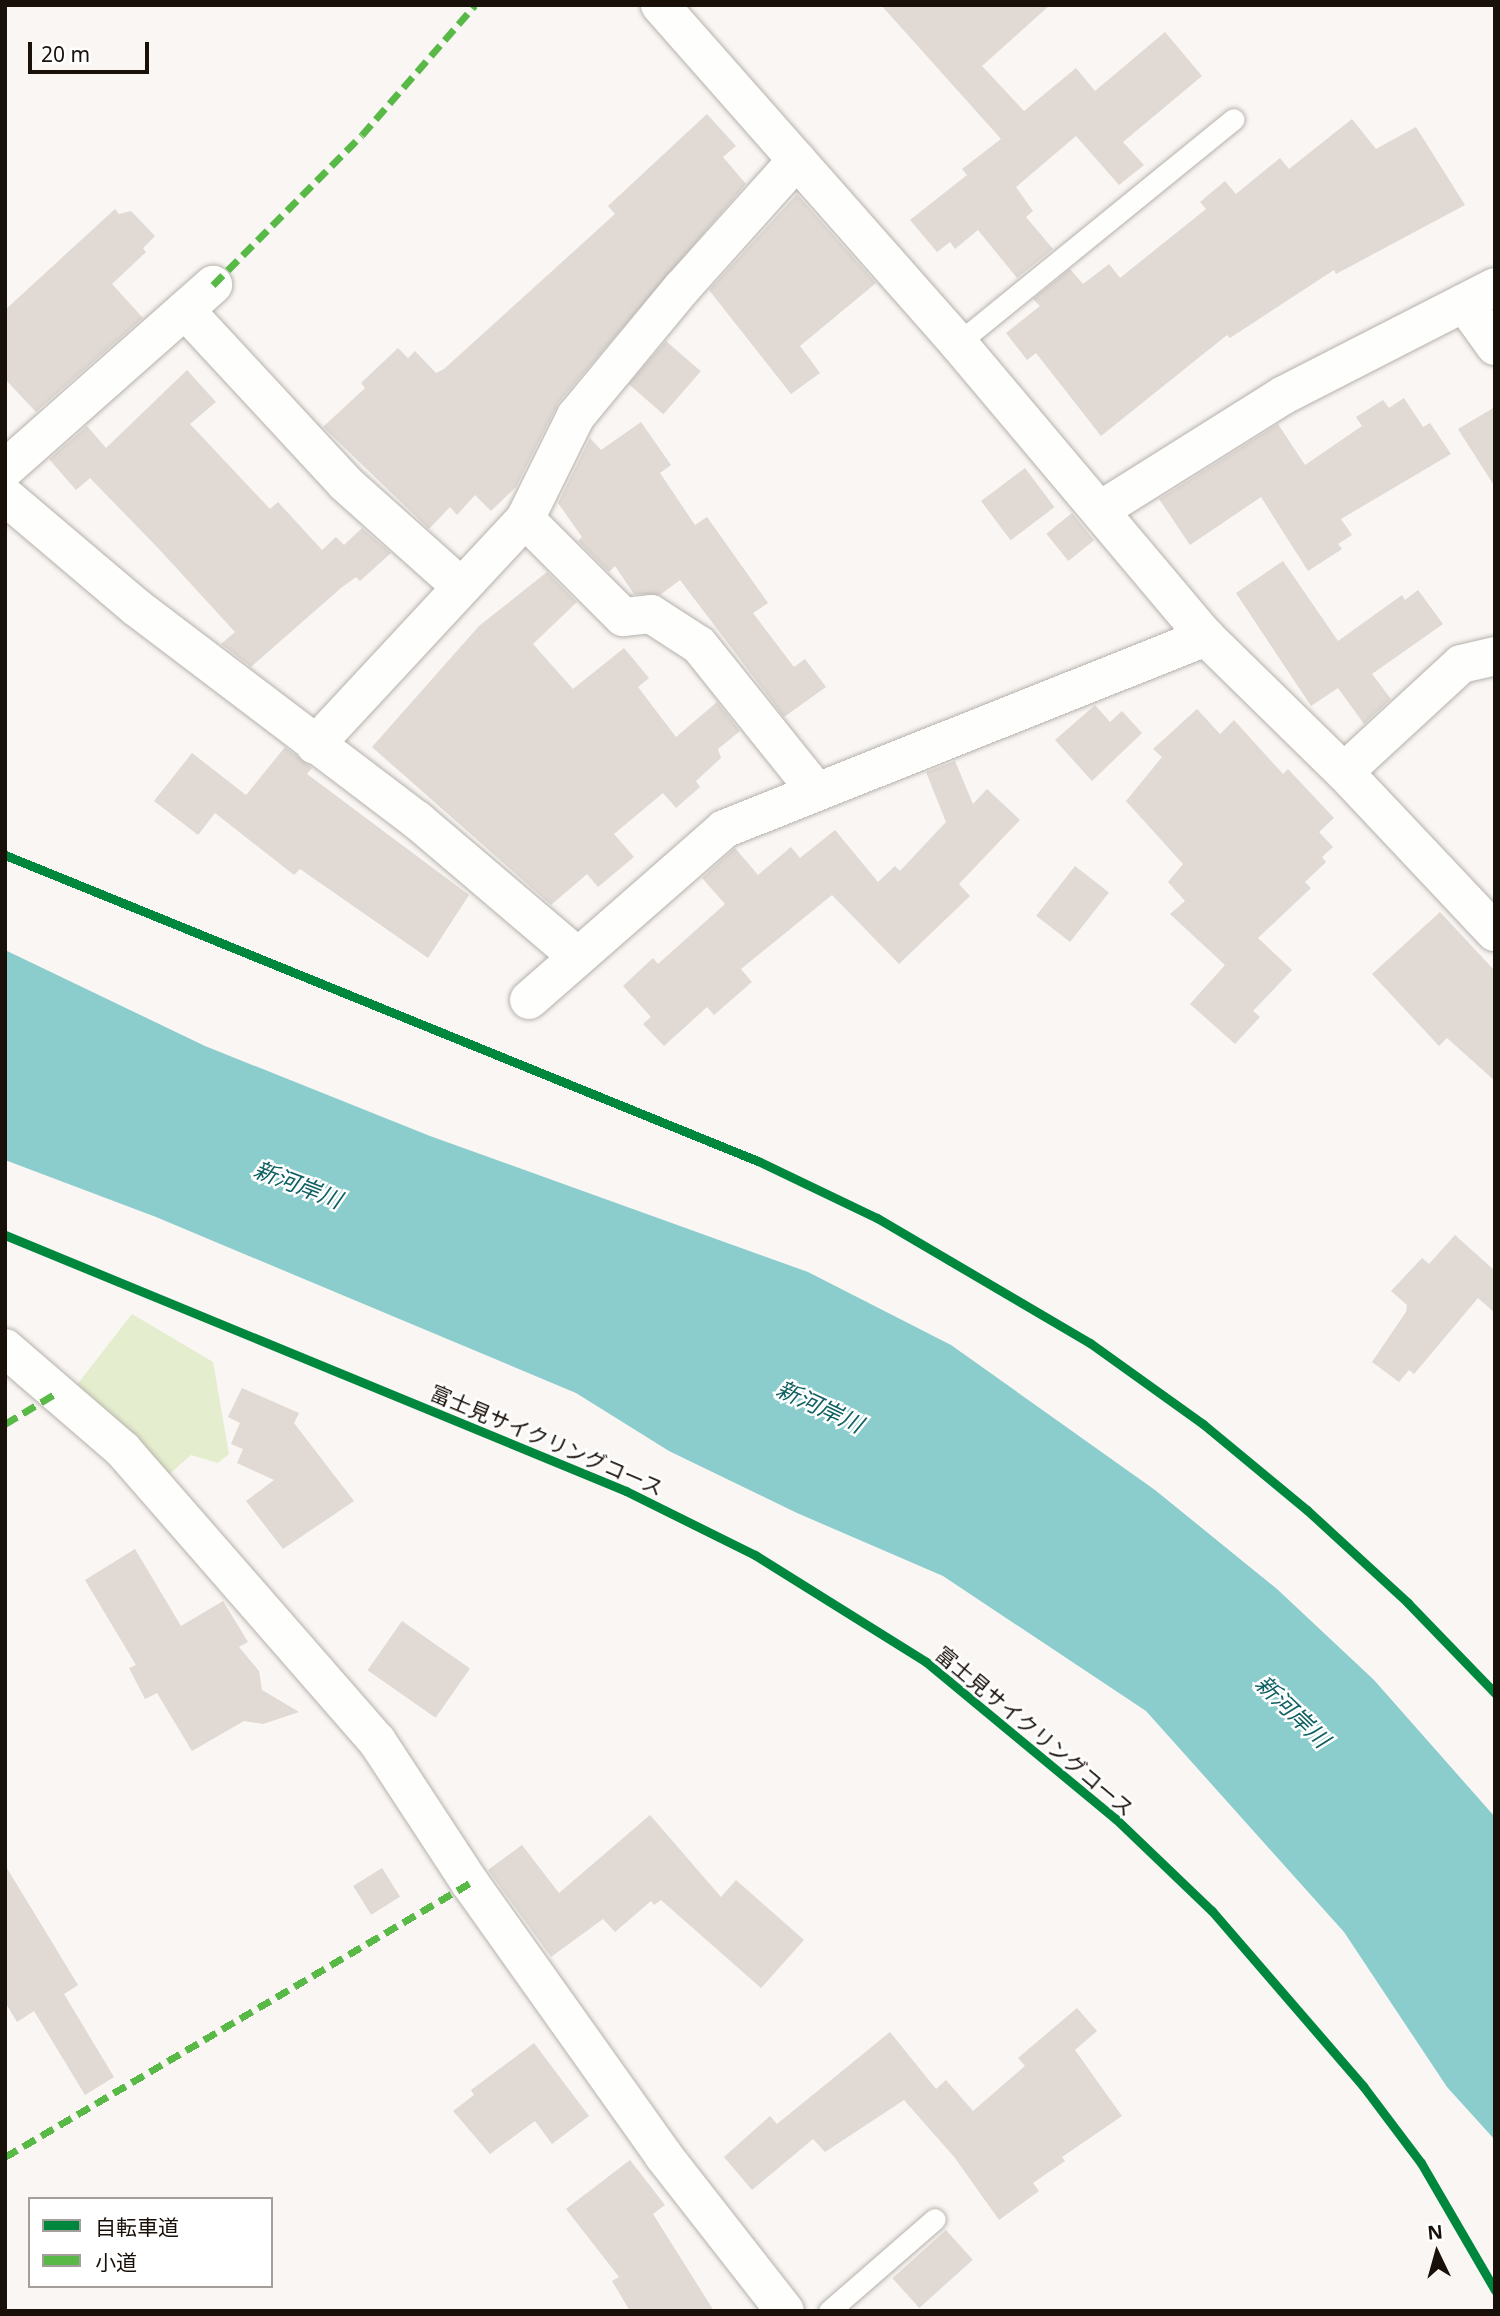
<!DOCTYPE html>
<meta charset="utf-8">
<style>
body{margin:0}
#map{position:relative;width:1500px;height:2316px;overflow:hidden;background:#f9f6f3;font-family:"Noto Sans","Noto Sans JP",sans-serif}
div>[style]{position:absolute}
.green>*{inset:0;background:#e4edcd}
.water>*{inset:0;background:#8bcdcd}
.building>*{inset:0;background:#e0d9d4;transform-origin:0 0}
.roads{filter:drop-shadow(0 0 2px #b6b1ac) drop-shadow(0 0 2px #b6b1ac)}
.service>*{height:21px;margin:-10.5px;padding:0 10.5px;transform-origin:10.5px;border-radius:10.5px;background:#fefefd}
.minor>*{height:38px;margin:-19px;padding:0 19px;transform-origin:19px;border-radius:19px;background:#fefefd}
.quiet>*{height:7px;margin-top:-3.5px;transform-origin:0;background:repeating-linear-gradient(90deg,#58b947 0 14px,transparent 0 21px)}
.cycleway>*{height:9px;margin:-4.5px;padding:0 4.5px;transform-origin:4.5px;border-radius:4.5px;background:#00873e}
span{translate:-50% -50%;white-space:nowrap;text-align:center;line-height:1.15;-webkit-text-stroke:5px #fff;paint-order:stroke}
.street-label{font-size:21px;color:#191009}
.water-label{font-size:23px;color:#106163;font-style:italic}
.frame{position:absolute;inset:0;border:7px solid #191009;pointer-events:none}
.legend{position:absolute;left:28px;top:2197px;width:245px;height:91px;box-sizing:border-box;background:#fff;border:2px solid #a39f9d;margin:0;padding:9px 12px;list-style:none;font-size:21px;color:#191009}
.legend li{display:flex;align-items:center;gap:14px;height:35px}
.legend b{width:35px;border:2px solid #a39f9d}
.north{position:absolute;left:1402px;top:2218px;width:70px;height:70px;-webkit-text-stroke:5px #fff;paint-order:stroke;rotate:355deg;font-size:19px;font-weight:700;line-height:28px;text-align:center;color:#191009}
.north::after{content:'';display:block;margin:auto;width:24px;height:32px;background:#191009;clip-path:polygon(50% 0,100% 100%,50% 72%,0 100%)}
.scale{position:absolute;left:28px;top:42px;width:121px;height:32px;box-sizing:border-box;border:4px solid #191009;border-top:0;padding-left:9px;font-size:21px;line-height:24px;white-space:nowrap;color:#191009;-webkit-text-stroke:5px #fff;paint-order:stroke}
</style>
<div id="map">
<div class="green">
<i style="clip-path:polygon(132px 1314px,213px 1362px,229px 1454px,218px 1463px,191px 1455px,167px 1476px,76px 1386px)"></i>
</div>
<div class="water">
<i style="clip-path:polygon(5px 950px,205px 1046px,430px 1136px,808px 1272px,951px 1345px,1155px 1490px,1277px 1589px,1374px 1680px,1495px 1817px,1495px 2140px,1447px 2087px,1344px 1932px,1146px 1711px,943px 1576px,797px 1513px,669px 1451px,576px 1393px,156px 1217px,5px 1160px)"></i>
</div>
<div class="building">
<i style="clip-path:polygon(881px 5px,1050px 5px,982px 66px,1024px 111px,1076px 68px,1095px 91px,1165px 32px,1202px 76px,1123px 142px,1144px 165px,1119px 185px,1076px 136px,1016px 187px,1033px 211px,1026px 217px,1053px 249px,1017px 278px,978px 230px,955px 249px,950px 242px,937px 252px,910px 220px,967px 175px,962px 169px,1001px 139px)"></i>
<i style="clip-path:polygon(707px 114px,736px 146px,723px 157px,746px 184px,559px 402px,516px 487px,491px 511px,475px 495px,457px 515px,450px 507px,429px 529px,323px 427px,365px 388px,361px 383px,398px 348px,408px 358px,415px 351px,436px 373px,444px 369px,615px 214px,608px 206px)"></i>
<i style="clip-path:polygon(1352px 119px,1376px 149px,1416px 127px,1465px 205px,1336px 274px,1334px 270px,1230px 338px,1227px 335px,1101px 436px,1036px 353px,1027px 360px,1006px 333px,1040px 306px,1033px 299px,1070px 269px,1083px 284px,1109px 264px,1120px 278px,1206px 209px,1200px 202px,1225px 181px,1236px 194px,1280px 158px,1289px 169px)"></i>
<i style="clip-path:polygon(797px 194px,876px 283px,800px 346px,820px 373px,791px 394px,709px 290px)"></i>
<i style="clip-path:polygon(115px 209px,119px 214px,131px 211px,155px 236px,143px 248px,146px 252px,112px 284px,143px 318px,36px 412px,5px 379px,5px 310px)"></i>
<i style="left:666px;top:341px;width:46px;height:57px;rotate:41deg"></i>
<i style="clip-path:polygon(187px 370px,216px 402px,190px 424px,270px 509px,278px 502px,322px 550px,336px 537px,344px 545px,362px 528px,391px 553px,360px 581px,356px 577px,341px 588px,251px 667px,221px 644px,235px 632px,157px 547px,90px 478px,76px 490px,49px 459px,87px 426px,106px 448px)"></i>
<i style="clip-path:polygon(1404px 398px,1423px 427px,1430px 423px,1451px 454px,1341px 519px,1352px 535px,1338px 544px,1342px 549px,1308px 571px,1261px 497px,1190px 545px,1159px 499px,1278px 424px,1305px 465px,1362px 426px,1356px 417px,1383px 400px,1389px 408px)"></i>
<i style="clip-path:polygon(1495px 407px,1495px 487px,1458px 429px)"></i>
<i style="clip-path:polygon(641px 422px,671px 465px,660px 473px,695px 525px,707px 517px,768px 603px,753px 613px,756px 617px,794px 667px,805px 659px,826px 687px,784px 717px,680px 580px,660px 595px,634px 594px,615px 566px,609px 572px,578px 541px,582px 537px,558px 503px,590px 438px,601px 450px)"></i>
<i style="left:1025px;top:468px;width:49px;height:55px;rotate:53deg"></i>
<i style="left:1072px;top:513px;width:35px;height:33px;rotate:51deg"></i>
<i style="clip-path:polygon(1283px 561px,1338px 641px,1402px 595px,1405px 600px,1418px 590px,1443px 624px,1372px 674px,1391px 699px,1364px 724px,1338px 688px,1311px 706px,1236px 593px)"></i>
<i style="clip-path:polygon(547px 572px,577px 602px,533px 644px,573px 689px,624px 648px,649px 678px,638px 687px,676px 737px,717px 702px,740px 731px,718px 749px,721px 758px,696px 781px,700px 787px,676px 808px,663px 793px,614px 834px,634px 857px,598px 887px,587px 874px,551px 905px,372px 747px,479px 626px)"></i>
<i style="clip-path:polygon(1095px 705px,1110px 722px,1122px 711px,1142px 733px,1092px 781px,1055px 740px)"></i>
<i style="clip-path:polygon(1197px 709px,1220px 734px,1234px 720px,1283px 774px,1288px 769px,1334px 818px,1319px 832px,1333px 847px,1322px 857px,1326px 862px,1305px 882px,1311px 888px,1258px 938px,1292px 970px,1253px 1011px,1260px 1017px,1235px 1044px,1190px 1004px,1225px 965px,1170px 914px,1185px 901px,1168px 882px,1183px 864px,1126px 801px,1162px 757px,1153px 749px)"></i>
<i style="clip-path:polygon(285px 747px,312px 768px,307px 774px,469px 895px,428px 958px,300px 869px,294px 875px,215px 813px,198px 835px,154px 801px,192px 753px,246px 795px)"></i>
<i style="clip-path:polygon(955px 761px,973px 804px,987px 789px,1020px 820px,959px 884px,970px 896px,899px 964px,832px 895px,741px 969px,752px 982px,714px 1015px,707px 1007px,664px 1046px,643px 1024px,651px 1017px,623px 986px,653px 958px,658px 964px,725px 904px,702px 878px,735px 848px,758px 875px,791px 847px,800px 858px,835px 830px,878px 882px,895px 866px,900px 871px,946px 822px,926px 772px)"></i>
<i style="left:1075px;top:866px;width:43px;height:63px;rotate:38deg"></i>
<i style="clip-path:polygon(1440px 912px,1495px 971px,1495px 1081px,1447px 1038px,1439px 1046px,1372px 974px)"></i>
<i style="clip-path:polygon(1455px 1235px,1495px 1271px,1495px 1313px,1478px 1298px,1414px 1374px,1409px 1370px,1399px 1382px,1372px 1362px,1406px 1312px,1407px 1305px,1391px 1291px,1422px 1258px,1429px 1264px)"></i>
<i style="clip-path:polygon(242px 1388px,299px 1413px,294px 1423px,354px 1501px,283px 1549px,246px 1501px,274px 1480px,237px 1463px,243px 1449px,231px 1444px,240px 1423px,228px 1417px)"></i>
<i style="clip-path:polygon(135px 1549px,181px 1626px,223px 1601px,248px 1642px,239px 1647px,259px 1671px,262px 1690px,299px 1712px,263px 1724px,244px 1721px,192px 1751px,157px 1693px,145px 1699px,129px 1668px,136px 1665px,85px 1580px)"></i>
<i style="left:402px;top:1621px;width:83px;height:60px;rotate:35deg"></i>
<i style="clip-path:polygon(650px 1815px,721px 1897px,736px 1880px,804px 1940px,761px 1988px,661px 1900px,654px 1905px,651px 1901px,615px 1932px,603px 1919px,551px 1957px,488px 1870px,522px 1845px,559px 1893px)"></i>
<i style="clip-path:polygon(5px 1865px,78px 1985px,64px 1994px,114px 2077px,85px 2095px,34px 2011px,17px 2022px,5px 2002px)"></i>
<i style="left:382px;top:1868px;width:34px;height:34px;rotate:58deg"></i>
<i style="clip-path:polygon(1077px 2008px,1097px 2031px,1075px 2050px,1122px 2116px,1062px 2157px,1065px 2161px,1033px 2183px,1039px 2191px,999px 2220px,955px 2158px,904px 2100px,825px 2152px,813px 2139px,752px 2190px,724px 2157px,770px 2116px,777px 2124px,890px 2032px,936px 2089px,946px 2080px,973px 2111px,1025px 2066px,1018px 2058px)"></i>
<i style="clip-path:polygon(534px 2043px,589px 2116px,552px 2144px,535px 2121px,490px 2154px,453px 2111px,474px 2095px,471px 2090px)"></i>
<i style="clip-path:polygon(630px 2160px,665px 2205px,653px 2214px,714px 2311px,630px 2311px,612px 2281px,619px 2277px,566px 2209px)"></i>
<i style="left:946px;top:2230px;width:40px;height:72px;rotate:48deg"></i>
</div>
<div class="roads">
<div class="service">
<i style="left:958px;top:343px;width:355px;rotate:-39.1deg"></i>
<i style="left:829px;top:2311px;width:140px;rotate:-41deg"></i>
</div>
<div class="minor">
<i style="left:660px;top:5px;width:451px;rotate:48.6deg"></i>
<i style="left:958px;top:343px;width:385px;rotate:49.9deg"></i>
<i style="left:1206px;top:637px;width:193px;rotate:44.4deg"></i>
<i style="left:1344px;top:772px;width:220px;rotate:46.7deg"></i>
<i style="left:1464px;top:303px;width:53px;rotate:54.2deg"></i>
<i style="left:185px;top:310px;width:236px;rotate:47.2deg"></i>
<i style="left:345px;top:483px;width:153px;rotate:41.8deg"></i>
<i style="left:5px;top:469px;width:278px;rotate:-41.5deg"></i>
<i style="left:5px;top:496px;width:172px;rotate:40.3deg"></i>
<i style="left:136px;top:607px;width:353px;rotate:37.2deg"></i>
<i style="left:417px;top:820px;width:211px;rotate:40.4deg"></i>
<i style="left:1102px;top:509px;width:213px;rotate:-32.1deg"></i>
<i style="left:1282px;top:396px;width:239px;rotate:-27.1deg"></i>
<i style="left:525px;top:519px;width:139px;rotate:45deg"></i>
<i style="left:623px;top:617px;width:28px;rotate:-6deg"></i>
<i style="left:651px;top:614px;width:57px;rotate:32.9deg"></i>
<i style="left:699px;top:645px;width:186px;rotate:51.3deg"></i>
<i style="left:315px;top:745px;width:309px;rotate:-47.1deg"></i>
<i style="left:525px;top:519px;width:115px;rotate:-63.7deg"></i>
<i style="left:576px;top:416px;width:166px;rotate:-50.4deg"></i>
<i style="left:682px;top:288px;width:172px;rotate:-48.1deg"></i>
<i style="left:1344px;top:772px;width:159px;rotate:-42.7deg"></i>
<i style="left:1461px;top:664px;width:35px;rotate:-13deg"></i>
<i style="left:529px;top:1000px;width:259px;rotate:-41.2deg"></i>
<i style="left:724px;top:829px;width:519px;rotate:-21.72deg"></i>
<i style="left:5px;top:1348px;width:156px;rotate:40.8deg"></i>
<i style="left:123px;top:1450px;width:386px;rotate:48.9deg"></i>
<i style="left:377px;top:1741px;width:170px;rotate:56.8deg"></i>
<i style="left:470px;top:1883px;width:334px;rotate:54.6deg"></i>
<i style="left:663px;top:2155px;width:198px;rotate:52deg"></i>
</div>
</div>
<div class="quiet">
<i style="left:213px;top:285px;width:211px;rotate:-45.2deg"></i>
<i style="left:362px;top:135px;width:172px;rotate:-49deg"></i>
<i style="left:5px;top:1424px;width:62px;rotate:-31.1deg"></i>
<i style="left:5px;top:2157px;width:540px;rotate:-30.51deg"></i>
</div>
<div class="cycleway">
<i style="left:5px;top:855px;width:813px;rotate:22.12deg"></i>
<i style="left:758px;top:1161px;width:132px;rotate:25.6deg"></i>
<i style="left:877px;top:1218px;width:247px;rotate:30.4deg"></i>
<i style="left:1090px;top:1343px;width:139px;rotate:35.6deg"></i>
<i style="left:1203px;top:1424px;width:135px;rotate:39.6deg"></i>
<i style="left:1307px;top:1510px;width:137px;rotate:42.6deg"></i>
<i style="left:1408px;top:1603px;width:125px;rotate:46deg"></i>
<i style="left:5px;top:1235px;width:672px;rotate:22.4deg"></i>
<i style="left:626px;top:1491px;width:144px;rotate:26.4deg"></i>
<i style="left:755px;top:1555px;width:202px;rotate:32deg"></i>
<i style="left:926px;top:1662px;width:246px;rotate:39.6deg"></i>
<i style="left:1116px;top:1819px;width:133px;rotate:43.8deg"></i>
<i style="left:1212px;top:1911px;width:231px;rotate:49.2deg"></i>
<i style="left:1363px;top:2086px;width:96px;rotate:53deg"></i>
<i style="left:1421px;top:2163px;width:147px;rotate:59.8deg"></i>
</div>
<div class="street-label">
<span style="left:547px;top:1440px;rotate:23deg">富士見サイクリングコース</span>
<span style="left:1035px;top:1731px;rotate:40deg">富士見サイクリングコース</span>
</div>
<div class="water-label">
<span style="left:298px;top:1184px;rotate:21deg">新河岸川</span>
<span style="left:820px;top:1406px;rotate:25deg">新河岸川</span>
<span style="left:1293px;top:1711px;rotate:44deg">新河岸川</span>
</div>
<div class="frame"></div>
<ul class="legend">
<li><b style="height:9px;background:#00873e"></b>自転車道</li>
<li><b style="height:9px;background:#58b947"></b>小道</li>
</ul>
<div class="north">N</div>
<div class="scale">20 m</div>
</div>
